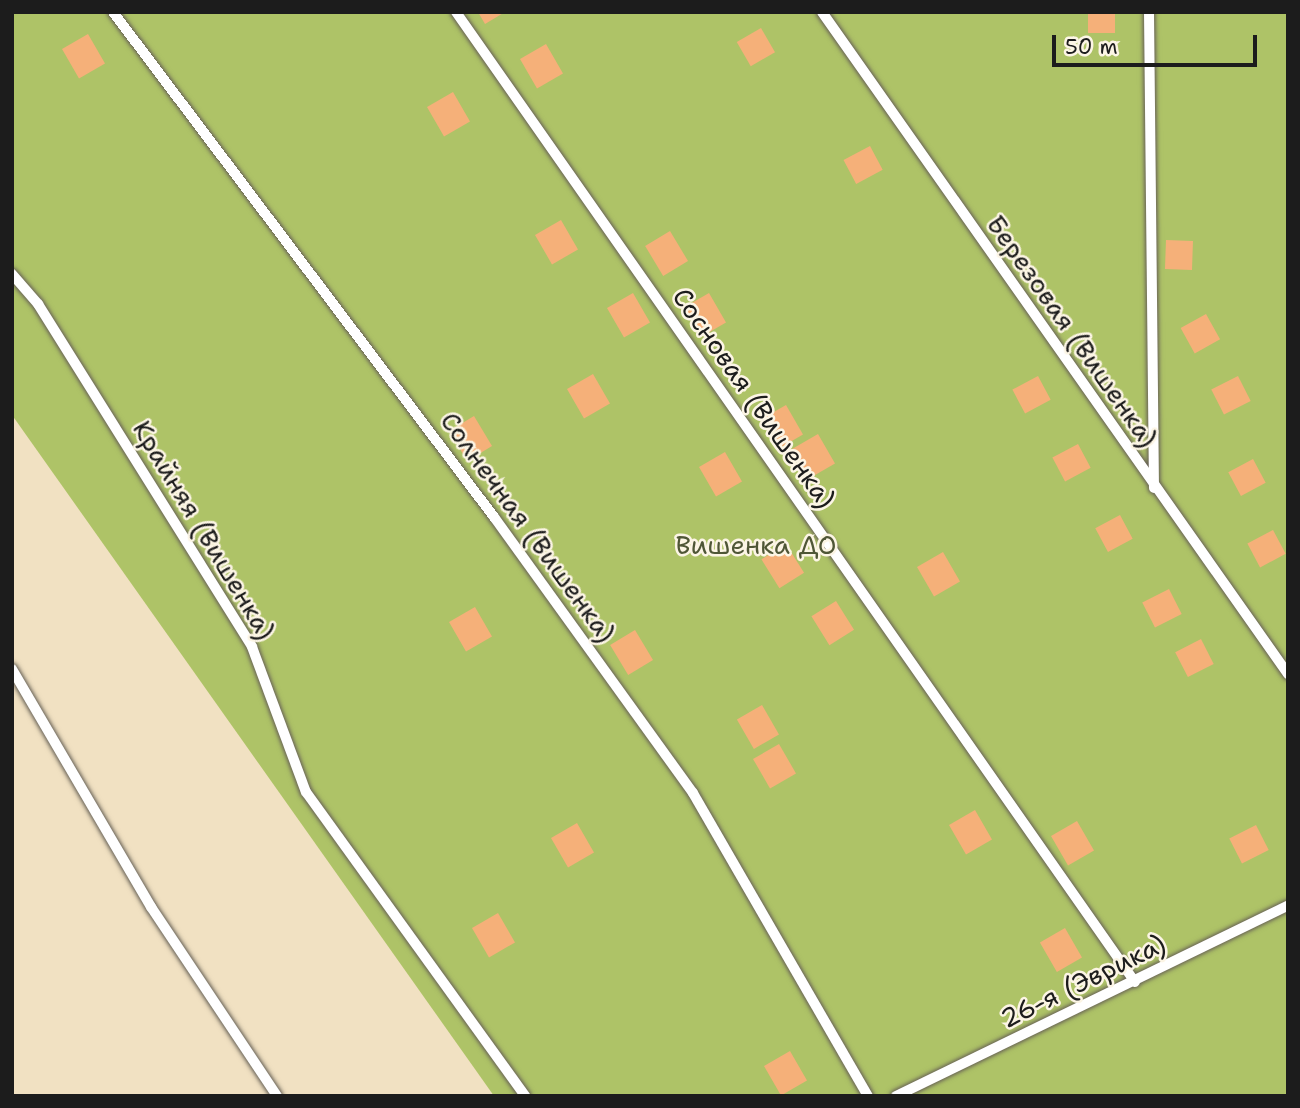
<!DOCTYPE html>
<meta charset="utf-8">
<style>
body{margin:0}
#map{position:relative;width:1300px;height:1108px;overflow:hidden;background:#f1e1c2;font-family:"Shantell Sans",sans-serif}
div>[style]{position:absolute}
.green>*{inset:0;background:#aec367}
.building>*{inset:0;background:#f5b079;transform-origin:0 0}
.roads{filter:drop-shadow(0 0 2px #676156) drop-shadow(0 0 2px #676156)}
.lane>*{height:10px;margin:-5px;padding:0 5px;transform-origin:5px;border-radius:5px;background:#fff}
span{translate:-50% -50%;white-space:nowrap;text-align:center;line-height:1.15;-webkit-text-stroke:5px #fcf5e5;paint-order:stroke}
.street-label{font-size:26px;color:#1c1c1c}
.park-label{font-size:26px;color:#4f5636}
.frame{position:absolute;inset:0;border:14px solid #1c1c1c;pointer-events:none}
.scale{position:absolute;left:1052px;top:35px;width:205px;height:32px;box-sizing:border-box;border:4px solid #1c1c1c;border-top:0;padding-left:9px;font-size:21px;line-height:24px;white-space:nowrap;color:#1c1c1c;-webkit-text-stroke:5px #fcf5e5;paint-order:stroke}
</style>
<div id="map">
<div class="green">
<i style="clip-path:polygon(12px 12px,1288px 12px,1288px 1096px,494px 1096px,12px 415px)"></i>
</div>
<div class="building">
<i style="clip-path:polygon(478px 12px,505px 12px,485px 24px)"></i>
<i style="left:1088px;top:12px;width:27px;height:21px"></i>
<i style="left:761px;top:28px;width:28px;height:28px;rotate:60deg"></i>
<i style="left:88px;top:34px;width:34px;height:30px;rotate:60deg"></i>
<i style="left:546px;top:44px;width:34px;height:30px;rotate:60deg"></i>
<i style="left:453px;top:92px;width:34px;height:30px;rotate:60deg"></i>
<i style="left:870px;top:146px;width:27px;height:30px;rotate:62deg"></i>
<i style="left:561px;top:220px;width:34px;height:30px;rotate:60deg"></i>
<i style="left:670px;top:231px;width:35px;height:29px;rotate:59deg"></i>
<i style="left:1166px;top:240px;width:27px;height:29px;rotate:2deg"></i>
<i style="left:633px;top:293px;width:34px;height:30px;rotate:60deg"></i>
<i style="left:709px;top:293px;width:34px;height:29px;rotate:60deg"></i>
<i style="left:1206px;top:314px;width:29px;height:29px;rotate:61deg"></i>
<i style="left:593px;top:374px;width:34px;height:30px;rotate:60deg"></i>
<i style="left:1038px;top:376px;width:27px;height:29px;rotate:62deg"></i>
<i style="left:1238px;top:376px;width:28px;height:30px;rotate:63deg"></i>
<i style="left:786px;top:405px;width:34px;height:29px;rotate:60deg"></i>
<i style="left:474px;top:416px;width:35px;height:29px;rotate:59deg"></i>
<i style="left:818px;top:434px;width:34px;height:30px;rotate:60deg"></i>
<i style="left:1078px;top:444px;width:27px;height:29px;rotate:62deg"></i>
<i style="left:725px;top:452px;width:34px;height:30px;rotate:60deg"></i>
<i style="left:1253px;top:459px;width:27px;height:28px;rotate:62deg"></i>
<i style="left:1120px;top:515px;width:27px;height:28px;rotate:62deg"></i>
<i style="left:1273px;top:530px;width:27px;height:29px;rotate:62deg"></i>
<i style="left:786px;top:544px;width:34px;height:29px;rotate:58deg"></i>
<i style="left:943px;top:552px;width:34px;height:30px;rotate:60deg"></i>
<i style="left:1169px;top:589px;width:28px;height:30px;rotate:63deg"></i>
<i style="left:836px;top:601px;width:34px;height:29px;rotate:58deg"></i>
<i style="left:475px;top:607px;width:34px;height:30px;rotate:60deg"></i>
<i style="left:635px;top:630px;width:35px;height:29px;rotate:59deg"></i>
<i style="left:1201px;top:639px;width:28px;height:29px;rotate:63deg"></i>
<i style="left:762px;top:705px;width:34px;height:29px;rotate:60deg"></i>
<i style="left:779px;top:744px;width:34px;height:30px;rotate:60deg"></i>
<i style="left:975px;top:810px;width:34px;height:30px;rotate:60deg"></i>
<i style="left:1077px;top:821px;width:34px;height:30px;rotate:60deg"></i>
<i style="left:577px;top:823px;width:34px;height:30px;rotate:60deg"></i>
<i style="left:1256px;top:825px;width:28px;height:30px;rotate:63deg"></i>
<i style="left:498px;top:913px;width:34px;height:30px;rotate:60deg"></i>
<i style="left:1065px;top:928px;width:34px;height:29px;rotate:60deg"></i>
<i style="left:790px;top:1051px;width:34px;height:30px;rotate:60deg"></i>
</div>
<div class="roads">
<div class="lane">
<i style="left:113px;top:12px;width:633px;rotate:52.97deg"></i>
<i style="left:494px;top:517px;width:340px;rotate:54.2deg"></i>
<i style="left:693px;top:793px;width:350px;rotate:60deg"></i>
<i style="left:456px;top:12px;width:1184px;rotate:55.01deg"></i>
<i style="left:822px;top:12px;width:810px;rotate:54.86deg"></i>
<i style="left:1149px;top:12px;width:476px;rotate:89.4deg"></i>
<i style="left:12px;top:274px;width:40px;rotate:49deg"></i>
<i style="left:38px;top:304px;width:404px;rotate:58deg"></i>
<i style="left:252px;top:647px;width:155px;rotate:69.6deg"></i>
<i style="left:306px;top:792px;width:375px;rotate:54.2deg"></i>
<i style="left:12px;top:669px;width:276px;rotate:59.7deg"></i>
<i style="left:151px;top:907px;width:227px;rotate:56.3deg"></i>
<i style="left:896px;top:1096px;width:436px;rotate:-25.9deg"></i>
</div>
</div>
<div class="street-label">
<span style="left:1072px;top:331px;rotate:55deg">Березовая (Вишенка)</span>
<span style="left:754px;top:398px;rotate:55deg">Сосновая (Вишенка)</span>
<span style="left:528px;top:527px;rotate:54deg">Солнечная (Вишенка)</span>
<span style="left:204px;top:530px;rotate:59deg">Крайняя (Вишенка)</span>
<span style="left:1083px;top:981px;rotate:-26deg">26-я (Эврика)</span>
</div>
<div class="park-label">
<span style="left:756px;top:545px">Вишенка ДО</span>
</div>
<div class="frame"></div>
<div class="scale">50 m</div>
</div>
